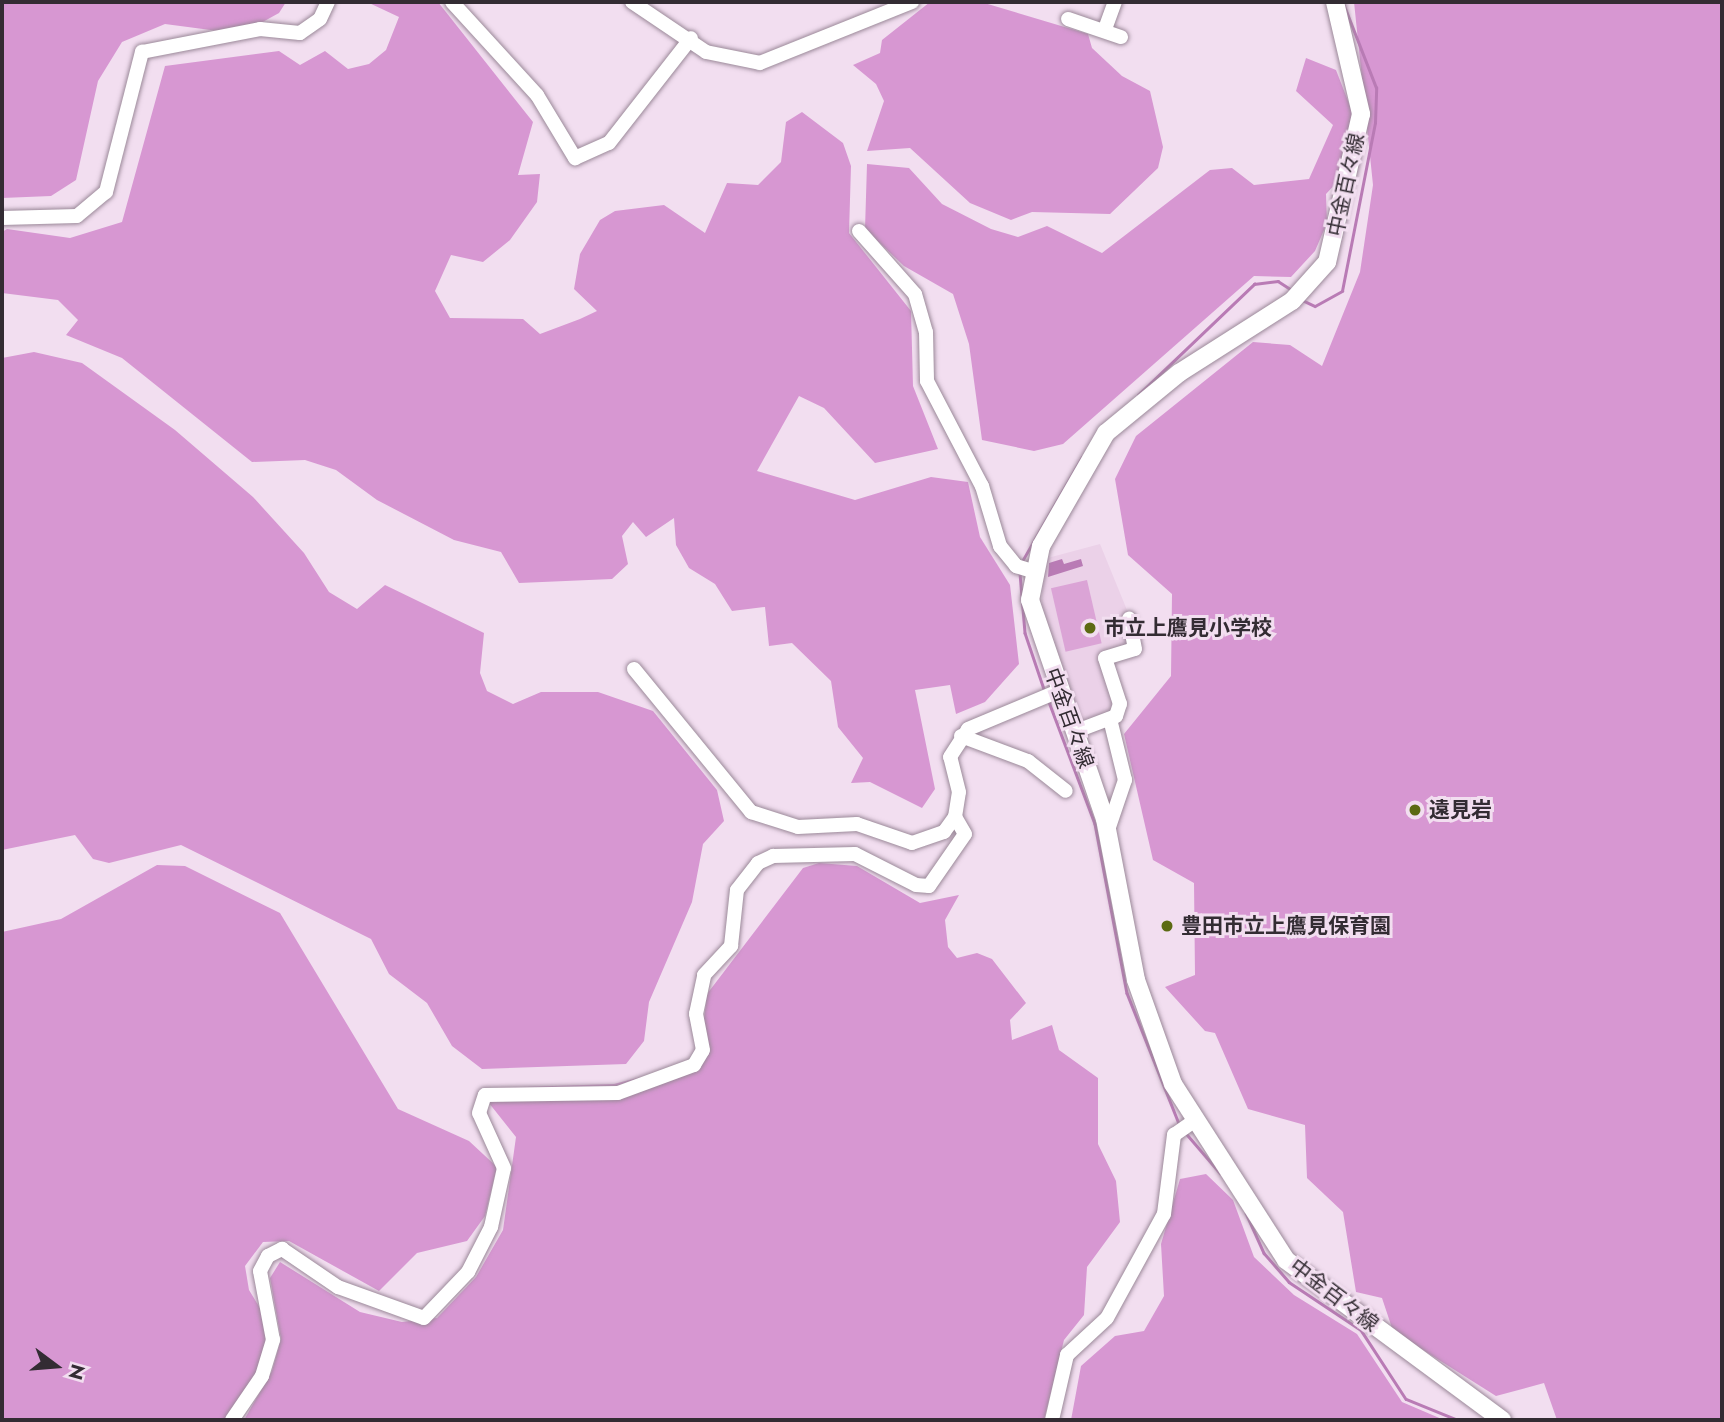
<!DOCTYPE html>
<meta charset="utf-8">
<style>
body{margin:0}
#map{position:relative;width:1724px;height:1422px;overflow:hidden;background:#f2def0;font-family:Jost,"Noto Sans JP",sans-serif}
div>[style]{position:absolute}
.built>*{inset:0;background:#ebd1e8}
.green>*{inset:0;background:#dba4d6;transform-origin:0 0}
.forest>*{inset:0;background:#d797d2}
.water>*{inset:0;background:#b97bb5}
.stream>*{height:2.5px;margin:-1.25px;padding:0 1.25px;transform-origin:1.25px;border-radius:1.25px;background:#b97bb5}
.roads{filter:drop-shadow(0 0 2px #9b8999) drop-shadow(0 0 2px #9b8999)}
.minor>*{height:14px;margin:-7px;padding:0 7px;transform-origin:7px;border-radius:7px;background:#fff}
.major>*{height:18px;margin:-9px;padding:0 9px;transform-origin:9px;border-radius:9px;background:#fff}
.dots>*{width:19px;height:19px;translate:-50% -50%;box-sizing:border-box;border:4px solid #f2def0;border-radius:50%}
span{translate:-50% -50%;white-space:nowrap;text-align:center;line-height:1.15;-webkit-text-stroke:6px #f2def0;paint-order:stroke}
.street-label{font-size:21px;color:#332c33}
.poi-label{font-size:21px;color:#332c33;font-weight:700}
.left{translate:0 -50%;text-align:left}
.frame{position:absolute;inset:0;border:4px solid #332c33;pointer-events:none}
.north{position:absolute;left:21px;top:1331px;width:70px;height:70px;-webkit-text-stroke:5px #f2def0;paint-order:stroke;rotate:106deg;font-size:19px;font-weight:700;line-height:28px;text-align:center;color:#332c33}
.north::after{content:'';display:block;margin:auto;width:24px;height:32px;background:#332c33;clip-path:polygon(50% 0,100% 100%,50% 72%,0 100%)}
</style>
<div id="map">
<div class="built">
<i style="clip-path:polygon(1100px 544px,1138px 637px,1100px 665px,1116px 704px,1113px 714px,1077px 725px,1041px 618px,1044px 559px)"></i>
</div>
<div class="green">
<i style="left:1087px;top:580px;width:65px;height:37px;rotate:77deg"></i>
</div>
<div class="forest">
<i style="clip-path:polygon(2px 2px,286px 2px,279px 13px,241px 34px,165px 24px,122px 42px,98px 81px,76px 180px,51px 196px,2px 198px)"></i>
<i style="clip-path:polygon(367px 2px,438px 2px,533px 122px,518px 175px,540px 174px,537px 202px,510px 240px,483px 262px,451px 255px,435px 291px,450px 318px,523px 319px,540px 334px,580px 319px,597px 311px,574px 289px,580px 254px,600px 220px,615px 211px,664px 205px,705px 233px,727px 183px,758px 185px,781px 162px,786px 122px,802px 112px,843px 143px,851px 166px,849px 233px,911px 311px,913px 386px,938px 449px,875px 463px,824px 408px,799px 396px,757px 471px,855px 500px,931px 477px,968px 482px,980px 537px,1010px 585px,1019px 664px,985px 702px,956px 714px,950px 685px,915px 690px,935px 789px,922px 808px,870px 782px,851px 783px,863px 758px,838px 727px,831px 681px,792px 643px,769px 646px,765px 607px,732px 611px,715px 584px,689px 568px,676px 545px,674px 518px,646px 537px,633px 522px,622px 536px,628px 564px,612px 579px,519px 583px,501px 552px,454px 540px,377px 500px,336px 470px,305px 460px,252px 462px,122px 358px,66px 335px,78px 320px,58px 300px,2px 293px,2px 232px,7px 229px,70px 238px,122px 222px,165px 66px,279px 51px,300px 65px,325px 51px,348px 69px,369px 64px,386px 50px,399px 17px)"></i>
<i style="clip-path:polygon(930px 2px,981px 2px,1088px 34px,1092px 48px,1122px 76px,1150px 91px,1163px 147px,1158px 168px,1110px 214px,1032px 212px,1011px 220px,970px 203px,910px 148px,867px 151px,884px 101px,876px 84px,853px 65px,880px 53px,882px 40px)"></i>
<i style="clip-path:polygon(1354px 2px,1722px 2px,1722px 1420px,1557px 1420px,1544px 1383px,1496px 1396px,1393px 1331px,1382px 1298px,1356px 1292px,1343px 1212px,1307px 1178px,1305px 1125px,1248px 1109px,1215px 1033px,1205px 1031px,1165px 987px,1195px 975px,1194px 883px,1153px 860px,1124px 734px,1171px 676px,1172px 594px,1128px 555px,1115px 479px,1136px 436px,1253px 342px,1290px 345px,1322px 366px,1360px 272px,1373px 185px)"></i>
<i style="clip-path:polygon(1306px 58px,1336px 70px,1355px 119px,1339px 180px,1326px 194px,1327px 223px,1315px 251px,1291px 277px,1254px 276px,1063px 444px,1034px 451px,982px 440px,969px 344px,953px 294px,904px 266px,865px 229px,867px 164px,909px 168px,942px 204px,991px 229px,1018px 237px,1047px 226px,1102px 253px,1210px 170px,1232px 168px,1254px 185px,1309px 179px,1333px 125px,1296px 91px)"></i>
<i style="clip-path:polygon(34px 352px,82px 363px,175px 430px,253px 497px,304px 553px,329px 592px,357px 609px,385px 585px,484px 633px,480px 673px,487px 691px,513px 704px,541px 692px,598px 692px,653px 711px,717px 790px,724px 821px,703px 844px,692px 902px,649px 1002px,644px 1041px,626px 1064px,482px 1069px,452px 1046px,427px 1003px,389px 974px,371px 939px,181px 845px,109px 863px,93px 859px,75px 835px,2px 850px,2px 358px)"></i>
<i style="clip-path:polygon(819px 863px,857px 866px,920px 903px,959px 895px,945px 920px,948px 947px,957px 958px,977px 953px,992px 959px,1026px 1003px,1010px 1020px,1012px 1040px,1052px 1025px,1059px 1050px,1098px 1078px,1098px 1144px,1116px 1181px,1120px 1222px,1087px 1267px,1084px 1315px,1064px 1340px,1044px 1420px,244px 1420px,272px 1371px,281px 1339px,270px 1278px,280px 1262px,360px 1312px,402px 1322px,437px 1318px,476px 1277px,503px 1230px,516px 1137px,485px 1098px,492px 1088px,614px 1084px,699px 1062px,707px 994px,803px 868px)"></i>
<i style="clip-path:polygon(157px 865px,185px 866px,280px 913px,398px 1109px,469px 1141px,497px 1167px,485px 1216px,467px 1241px,417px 1253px,379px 1291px,289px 1241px,263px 1242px,245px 1266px,249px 1290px,269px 1323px,266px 1340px,256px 1373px,226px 1420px,2px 1420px,2px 932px,61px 919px)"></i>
<i style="clip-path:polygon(1206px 1174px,1233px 1200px,1254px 1257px,1294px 1295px,1357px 1334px,1402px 1402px,1444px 1420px,1071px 1420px,1081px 1366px,1115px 1336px,1144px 1331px,1164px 1296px,1161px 1244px,1180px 1179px)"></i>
</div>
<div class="water">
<i style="clip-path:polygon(1062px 559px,1064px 564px,1081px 559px,1083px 566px,1048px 577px,1049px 563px)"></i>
</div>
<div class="stream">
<i style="left:1302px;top:300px;width:14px;rotate:25deg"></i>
<i style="left:1315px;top:306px;width:31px;rotate:-29deg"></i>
<i style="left:1342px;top:291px;width:171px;rotate:-78.9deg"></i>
<i style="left:1375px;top:123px;width:35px;rotate:-88deg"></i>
<i style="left:1376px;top:88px;width:88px;rotate:-111.3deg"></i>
<i style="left:1138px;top:395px;width:161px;rotate:-43.7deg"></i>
<i style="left:1254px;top:284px;width:24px;rotate:-7deg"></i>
<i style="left:1278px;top:281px;width:17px;rotate:33deg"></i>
<i style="left:1021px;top:563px;width:122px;rotate:-60.1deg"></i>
<i style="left:1020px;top:573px;width:60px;rotate:85.2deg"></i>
<i style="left:1025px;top:633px;width:62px;rotate:71.3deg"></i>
<i style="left:1049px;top:702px;width:130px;rotate:69.3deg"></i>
<i style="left:1095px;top:824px;width:172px;rotate:79.3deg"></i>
<i style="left:1127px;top:993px;width:141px;rotate:68.3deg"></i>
<i style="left:1185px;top:1132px;width:54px;rotate:49.5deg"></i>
<i style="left:1246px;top:1213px;width:44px;rotate:65.8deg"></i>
<i style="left:1264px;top:1253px;width:38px;rotate:49deg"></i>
<i style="left:1289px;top:1282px;width:87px;rotate:33.7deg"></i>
<i style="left:1361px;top:1330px;width:82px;rotate:56.9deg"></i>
<i style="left:1406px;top:1399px;width:56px;rotate:22deg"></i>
</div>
<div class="roads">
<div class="minor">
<i style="left:452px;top:2px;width:126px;rotate:47.6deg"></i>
<i style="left:537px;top:95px;width:74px;rotate:58.9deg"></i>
<i style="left:575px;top:158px;width:37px;rotate:-24deg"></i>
<i style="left:609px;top:143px;width:133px;rotate:-52deg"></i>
<i style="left:632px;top:2px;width:89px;rotate:34deg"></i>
<i style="left:706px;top:52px;width:55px;rotate:11.5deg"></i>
<i style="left:760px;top:63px;width:164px;rotate:-21.9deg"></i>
<i style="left:1068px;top:19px;width:56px;rotate:18.8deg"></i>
<i style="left:1105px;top:29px;width:29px;rotate:-70deg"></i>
<i style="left:2px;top:218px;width:75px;rotate:-1.5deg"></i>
<i style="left:77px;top:216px;width:38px;rotate:-40deg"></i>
<i style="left:106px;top:192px;width:145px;rotate:-75.6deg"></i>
<i style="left:142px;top:52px;width:120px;rotate:-11deg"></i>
<i style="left:260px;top:29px;width:40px;rotate:5.7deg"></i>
<i style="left:300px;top:33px;width:24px;rotate:-35deg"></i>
<i style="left:320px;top:19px;width:19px;rotate:-65deg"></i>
<i style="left:859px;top:231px;width:84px;rotate:48.4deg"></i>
<i style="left:915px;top:294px;width:40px;rotate:74deg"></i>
<i style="left:926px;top:332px;width:49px;rotate:88.8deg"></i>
<i style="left:927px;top:381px;width:119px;rotate:62.4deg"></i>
<i style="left:982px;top:486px;width:63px;rotate:73.3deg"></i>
<i style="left:1000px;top:546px;width:26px;rotate:51deg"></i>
<i style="left:1016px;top:566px;width:17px;rotate:17deg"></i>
<i style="left:634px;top:669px;width:185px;rotate:50.7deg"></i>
<i style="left:751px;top:812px;width:49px;rotate:17.7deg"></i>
<i style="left:798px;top:827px;width:59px;rotate:-2.9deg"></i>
<i style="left:857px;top:824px;width:58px;rotate:19.1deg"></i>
<i style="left:912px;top:843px;width:34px;rotate:-19deg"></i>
<i style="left:944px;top:832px;width:19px;rotate:-54deg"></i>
<i style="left:955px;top:817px;width:25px;rotate:-81deg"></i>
<i style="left:959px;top:792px;width:36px;rotate:-104deg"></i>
<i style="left:950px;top:757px;width:33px;rotate:-57deg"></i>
<i style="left:968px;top:729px;width:99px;rotate:-22.7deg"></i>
<i style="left:1074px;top:732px;width:45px;rotate:-20.9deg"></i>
<i style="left:1116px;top:716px;width:13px;rotate:-72deg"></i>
<i style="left:1120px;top:704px;width:48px;rotate:-108.1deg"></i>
<i style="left:1105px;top:658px;width:31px;rotate:-17deg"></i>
<i style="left:1135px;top:649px;width:31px;rotate:-101deg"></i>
<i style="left:961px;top:736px;width:72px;rotate:20.5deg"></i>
<i style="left:1028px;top:761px;width:48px;rotate:38.3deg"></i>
<i style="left:1108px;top:830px;width:53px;rotate:-71.2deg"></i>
<i style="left:1125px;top:780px;width:63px;rotate:-103.8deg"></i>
<i style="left:232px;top:1420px;width:53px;rotate:-55.7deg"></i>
<i style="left:262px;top:1376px;width:38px;rotate:-73deg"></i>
<i style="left:273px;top:1340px;width:70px;rotate:-100.7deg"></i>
<i style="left:260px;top:1271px;width:17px;rotate:-62deg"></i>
<i style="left:268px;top:1256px;width:16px;rotate:-27deg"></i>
<i style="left:282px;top:1249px;width:68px;rotate:34.2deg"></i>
<i style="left:338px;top:1287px;width:91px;rotate:19.8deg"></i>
<i style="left:424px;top:1318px;width:64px;rotate:-46.3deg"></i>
<i style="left:468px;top:1272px;width:51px;rotate:-62.9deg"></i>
<i style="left:491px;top:1227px;width:60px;rotate:-77.6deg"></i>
<i style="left:504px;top:1168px;width:60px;rotate:-114.4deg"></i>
<i style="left:479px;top:1113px;width:19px;rotate:-72deg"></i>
<i style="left:485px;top:1095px;width:133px;rotate:-0.9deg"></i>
<i style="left:618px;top:1093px;width:81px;rotate:-20.2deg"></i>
<i style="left:694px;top:1065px;width:17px;rotate:-59deg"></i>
<i style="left:703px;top:1050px;width:37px;rotate:-101deg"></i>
<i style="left:696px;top:1014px;width:40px;rotate:-78deg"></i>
<i style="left:704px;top:975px;width:40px;rotate:-47deg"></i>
<i style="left:731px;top:946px;width:56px;rotate:-83.9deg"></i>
<i style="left:737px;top:890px;width:34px;rotate:-52deg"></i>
<i style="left:758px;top:863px;width:17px;rotate:-25deg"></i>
<i style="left:773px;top:856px;width:82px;rotate:-1.4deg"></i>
<i style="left:855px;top:854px;width:68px;rotate:26.9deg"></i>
<i style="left:916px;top:885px;width:13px;rotate:4deg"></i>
<i style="left:929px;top:886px;width:63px;rotate:-55.3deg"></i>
<i style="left:965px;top:834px;width:20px;rotate:-120deg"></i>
<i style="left:1052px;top:1420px;width:67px;rotate:-77deg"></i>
<i style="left:1067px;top:1355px;width:54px;rotate:-42.8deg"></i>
<i style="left:1107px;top:1318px;width:119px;rotate:-61.3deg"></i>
<i style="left:1164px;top:1214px;width:80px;rotate:-82.8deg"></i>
<i style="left:1174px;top:1135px;width:24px;rotate:-35deg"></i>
</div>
<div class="major">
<i style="left:1335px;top:2px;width:115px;rotate:76.9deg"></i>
<i style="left:1361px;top:114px;width:152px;rotate:102.9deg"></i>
<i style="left:1327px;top:262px;width:52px;rotate:131.9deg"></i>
<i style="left:1292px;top:301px;width:134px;rotate:147.5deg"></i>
<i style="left:1179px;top:373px;width:94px;rotate:140.6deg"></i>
<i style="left:1106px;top:433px;width:130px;rotate:119.9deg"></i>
<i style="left:1041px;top:546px;width:55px;rotate:101.5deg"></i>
<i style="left:1030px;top:600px;width:231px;rotate:71.1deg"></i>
<i style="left:1105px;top:819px;width:164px;rotate:79.1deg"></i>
<i style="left:1136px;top:980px;width:110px;rotate:70.4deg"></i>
<i style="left:1173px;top:1084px;width:209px;rotate:57.3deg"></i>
<i style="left:1286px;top:1260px;width:269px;rotate:36.5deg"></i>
</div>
</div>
<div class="dots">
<i style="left:1090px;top:628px;background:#5c6a13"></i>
<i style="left:1415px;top:810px;background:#5c6a13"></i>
<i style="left:1167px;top:926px;background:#5c6a13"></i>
</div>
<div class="street-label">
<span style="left:1346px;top:185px;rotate:-78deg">中金百々線</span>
<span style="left:1069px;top:718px;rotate:70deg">中金百々線</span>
<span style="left:1334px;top:1295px;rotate:37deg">中金百々線</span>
</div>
<div class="poi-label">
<span class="left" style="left:1104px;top:628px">市立上鷹見小学校</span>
<span class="left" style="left:1429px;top:810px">遠見岩</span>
<span class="left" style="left:1181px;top:926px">豊田市立上鷹見保育園</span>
</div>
<div class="frame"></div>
<div class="north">N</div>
</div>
